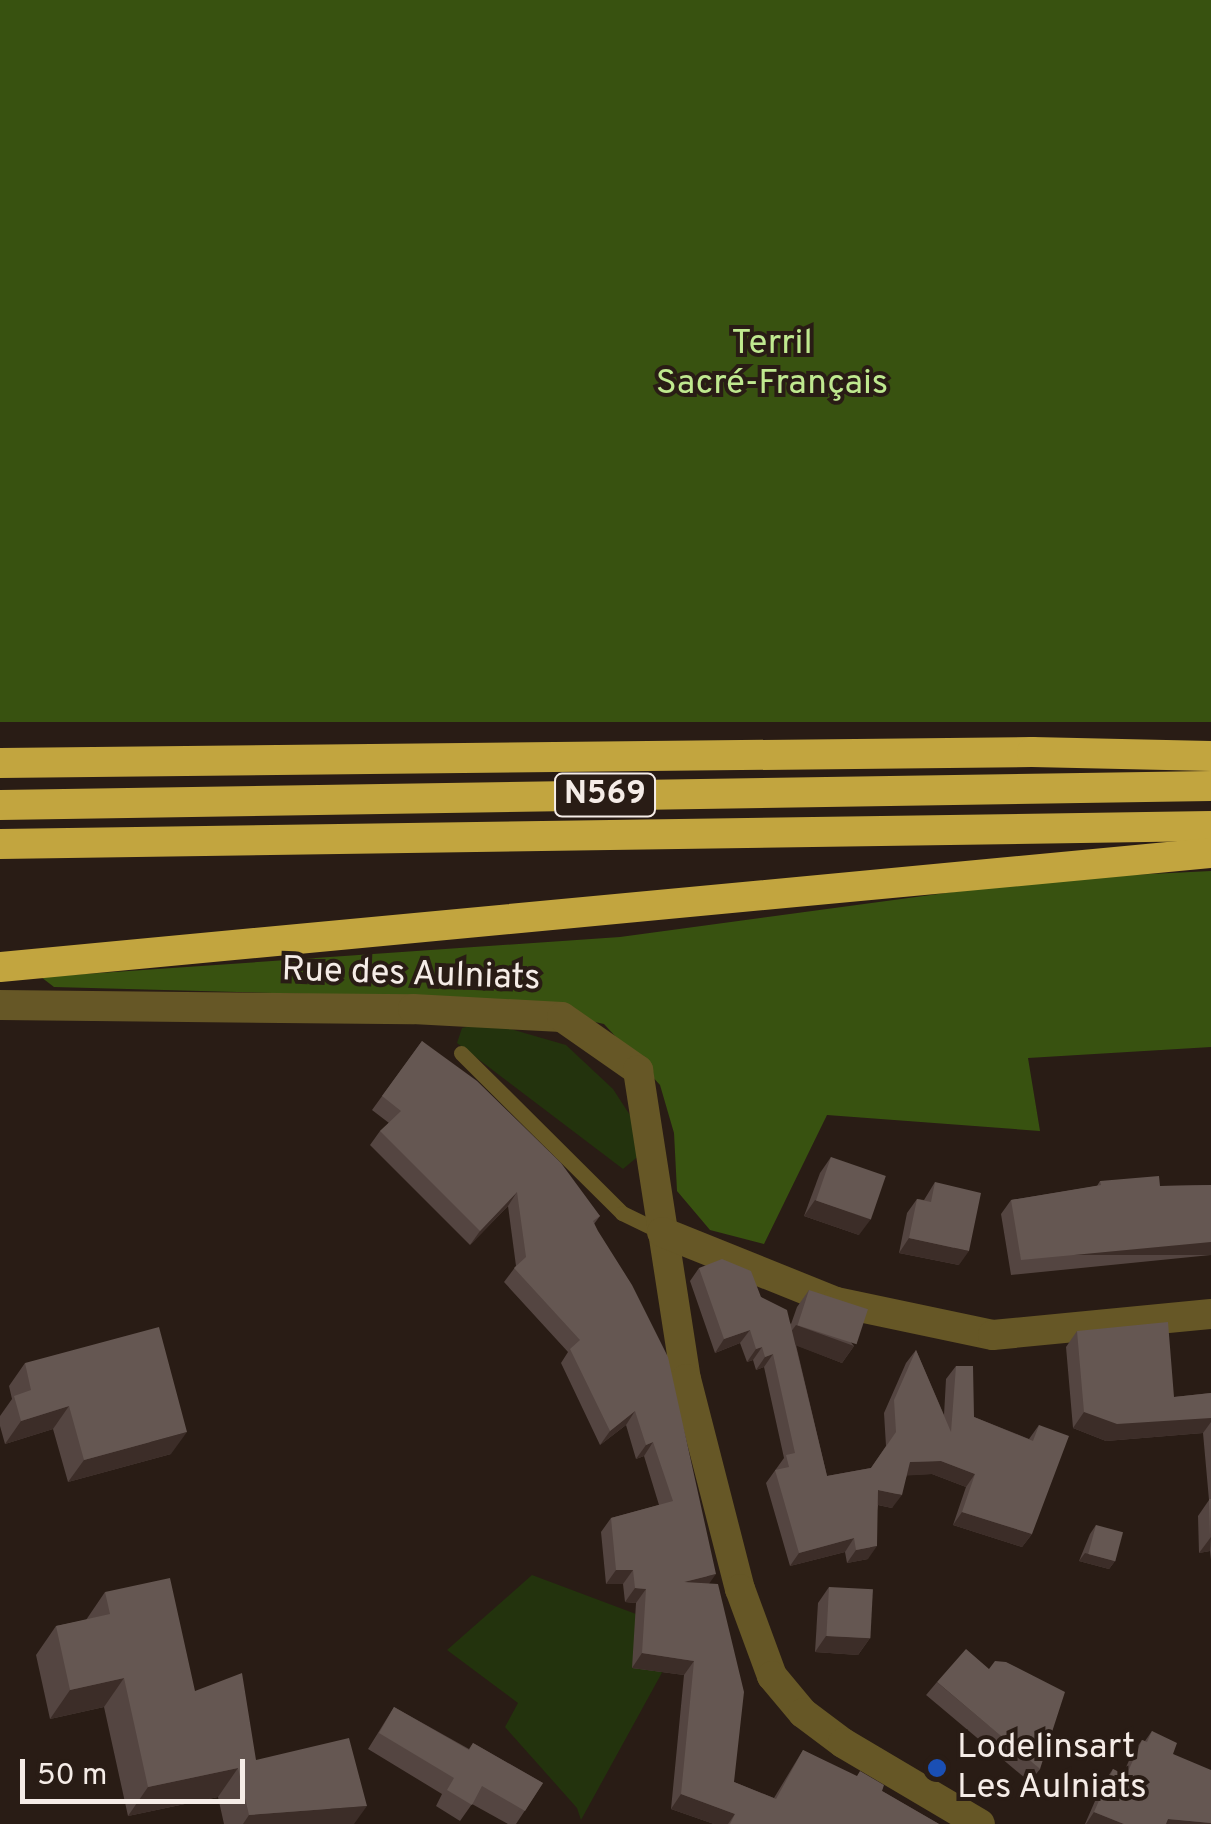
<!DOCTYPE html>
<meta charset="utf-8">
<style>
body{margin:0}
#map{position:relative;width:1211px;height:1824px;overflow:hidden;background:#291c15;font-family:Overpass,sans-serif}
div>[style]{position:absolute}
.green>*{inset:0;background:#23330d}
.forest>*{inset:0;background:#385210;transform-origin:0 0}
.lane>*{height:15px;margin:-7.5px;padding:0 7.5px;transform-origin:7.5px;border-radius:7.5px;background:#665726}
.street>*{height:30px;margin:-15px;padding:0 15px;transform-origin:15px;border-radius:15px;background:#665726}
.highway>*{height:30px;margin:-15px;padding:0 15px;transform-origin:15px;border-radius:15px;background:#c2a53f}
.wall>*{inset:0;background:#544541;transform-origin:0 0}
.shaded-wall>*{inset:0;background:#3c2d28;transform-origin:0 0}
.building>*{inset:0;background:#655752;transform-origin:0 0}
.dots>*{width:28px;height:28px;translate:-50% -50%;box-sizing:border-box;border:5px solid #291c15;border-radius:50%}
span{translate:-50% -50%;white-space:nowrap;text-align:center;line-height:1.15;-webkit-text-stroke:8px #291c15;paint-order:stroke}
.shield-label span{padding:2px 8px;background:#291c15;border:2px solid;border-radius:8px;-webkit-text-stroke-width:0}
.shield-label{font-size:32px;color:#f5ece7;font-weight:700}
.park-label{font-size:35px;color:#bfe98f}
.street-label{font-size:35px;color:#f5ece7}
.poi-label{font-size:35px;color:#f5ece7}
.left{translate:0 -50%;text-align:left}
.scale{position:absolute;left:20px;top:1759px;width:225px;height:45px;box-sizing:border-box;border:5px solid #f5ece7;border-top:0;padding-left:12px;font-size:30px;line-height:35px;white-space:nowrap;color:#f5ece7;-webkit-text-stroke:8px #291c15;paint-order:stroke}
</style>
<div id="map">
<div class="green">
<i style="clip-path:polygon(486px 1022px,566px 1045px,613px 1089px,641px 1132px,641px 1154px,623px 1169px,457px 1043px,462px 1028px)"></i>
<i style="clip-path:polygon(532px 1575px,652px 1620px,664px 1669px,581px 1820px,577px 1808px,505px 1727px,518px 1703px,447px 1650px)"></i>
</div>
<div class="forest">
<i style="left:0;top:0;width:1211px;height:722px"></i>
<i style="clip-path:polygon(1211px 871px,1211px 1047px,1028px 1058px,1040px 1131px,827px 1115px,764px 1244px,710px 1230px,677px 1191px,674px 1133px,660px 1085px,604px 1024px,491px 999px,54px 987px,41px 977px,620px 937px,1049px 879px)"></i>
</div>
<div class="lane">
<i style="left:461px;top:1053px;width:227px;rotate:44.8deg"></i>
<i style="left:622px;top:1213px;width:43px;rotate:26deg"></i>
</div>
<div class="street">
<i style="left:0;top:1005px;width:413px;rotate:0.6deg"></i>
<i style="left:413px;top:1009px;width:149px;rotate:3.1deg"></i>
<i style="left:562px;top:1017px;width:93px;rotate:34.9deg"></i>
<i style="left:638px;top:1070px;width:313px;rotate:81.2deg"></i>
<i style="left:686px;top:1379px;width:217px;rotate:75.6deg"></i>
<i style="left:740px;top:1589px;width:93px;rotate:69.8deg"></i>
<i style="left:772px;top:1676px;width:48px;rotate:50deg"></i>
<i style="left:803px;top:1713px;width:50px;rotate:36.9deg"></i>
<i style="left:843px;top:1743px;width:159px;rotate:30.6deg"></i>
<i style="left:662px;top:1232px;width:188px;rotate:21.9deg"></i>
<i style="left:836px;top:1302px;width:160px;rotate:11.9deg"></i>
<i style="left:993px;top:1335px;width:219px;rotate:-5.5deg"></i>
</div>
<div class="highway">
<i style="left:0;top:763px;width:1032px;rotate:-0.61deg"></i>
<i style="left:1032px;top:752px;width:179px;rotate:1.3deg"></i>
<i style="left:0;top:805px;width:1211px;rotate:-0.9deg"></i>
<i style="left:0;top:844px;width:1211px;rotate:-0.85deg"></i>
<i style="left:0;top:967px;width:1216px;rotate:-5.38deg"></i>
</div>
<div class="wall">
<i style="clip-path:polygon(422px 1041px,600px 1216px,594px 1224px,709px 1583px,734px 1782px,774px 1798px,803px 1750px,882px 1791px,939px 1824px,714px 1824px,671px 1809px,684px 1675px,632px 1668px,636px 1603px,625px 1602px,623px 1584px,606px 1584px,601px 1532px,611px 1518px,659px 1505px,644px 1456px,636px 1459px,626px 1425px,600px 1445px,561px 1363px,568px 1352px,504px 1282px,516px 1266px,508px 1206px,470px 1245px,370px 1145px,380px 1131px,389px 1123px,372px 1110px)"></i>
<i style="clip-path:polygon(831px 1157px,859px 1235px,804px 1216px,820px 1173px)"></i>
<i style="clip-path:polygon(1100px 1181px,1160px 1186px,1211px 1185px,1211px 1255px,1011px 1275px,1001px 1214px,1011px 1200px,1097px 1186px)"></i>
<i style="clip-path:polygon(935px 1182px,959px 1265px,899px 1253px,907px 1213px,917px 1199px,924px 1200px)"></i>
<i style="clip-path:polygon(699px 1268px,761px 1297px,791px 1324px,797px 1307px,809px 1290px,854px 1346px,842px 1363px,796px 1345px,827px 1476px,871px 1468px,886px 1446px,884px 1413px,906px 1363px,916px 1350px,944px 1415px,946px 1379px,956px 1366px,974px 1417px,1029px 1439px,1039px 1425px,1032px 1534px,1022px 1547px,953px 1525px,966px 1487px,932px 1474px,907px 1475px,892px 1508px,878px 1505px,868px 1559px,847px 1563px,845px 1552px,790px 1566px,766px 1483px,784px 1458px,764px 1367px,756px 1370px,753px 1360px,747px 1362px,740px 1343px,715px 1353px,690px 1281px)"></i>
<i style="clip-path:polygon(1077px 1331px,1174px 1397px,1211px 1393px,1211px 1560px,1210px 1551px,1199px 1553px,1198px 1516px,1209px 1500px,1203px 1433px,1106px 1441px,1073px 1428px,1066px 1347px)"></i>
<i style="clip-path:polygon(25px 1363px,171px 1454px,68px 1482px,53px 1429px,5px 1444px,0 1426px,0 1416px,12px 1399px,9px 1386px)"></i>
<i style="clip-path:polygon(1096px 1525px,1115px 1561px,1109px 1569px,1079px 1561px,1090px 1534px)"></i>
<i style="clip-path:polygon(829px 1587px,870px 1638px,858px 1655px,815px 1652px,818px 1603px)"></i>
<i style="clip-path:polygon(105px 1592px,256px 1760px,354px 1824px,224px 1824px,218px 1797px,128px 1816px,104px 1707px,50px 1719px,36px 1655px,56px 1626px,86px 1620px)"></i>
<i style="left:937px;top:1682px;width:135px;height:17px;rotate:40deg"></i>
<i style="clip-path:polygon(394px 1707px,469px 1749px,473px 1743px,543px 1783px,516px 1824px,508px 1824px,472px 1804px,460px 1821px,436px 1806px,442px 1794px,368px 1749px)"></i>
<i style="clip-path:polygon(1152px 1731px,1173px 1754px,1211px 1824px,1085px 1824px,1102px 1785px,1113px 1769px,1123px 1774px,1131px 1756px,1142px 1740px,1145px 1741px)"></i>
</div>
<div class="shaded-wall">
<i style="clip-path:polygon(517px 1192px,508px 1206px,470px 1245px,480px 1231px)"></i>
<i style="clip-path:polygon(815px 1200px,871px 1219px,859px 1235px,804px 1216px)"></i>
<i style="clip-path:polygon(909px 1238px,969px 1251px,959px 1265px,899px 1253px)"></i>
<i style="left:1211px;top:1242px;width:13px;height:191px;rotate:90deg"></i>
<i style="clip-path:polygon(796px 1325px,854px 1346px,842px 1363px,784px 1341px)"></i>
<i style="clip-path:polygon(750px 1330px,740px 1343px,715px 1353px,724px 1339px)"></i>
<i style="clip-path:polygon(762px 1347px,753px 1360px,747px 1362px,756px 1349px)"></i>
<i style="clip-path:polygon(773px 1354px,764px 1367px,756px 1370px,765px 1357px)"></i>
<i style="clip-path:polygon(69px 1406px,53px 1429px,5px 1444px,21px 1421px)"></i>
<i style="clip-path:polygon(635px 1411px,626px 1425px,600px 1445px,610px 1431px)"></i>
<i style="clip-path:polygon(1084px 1412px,1211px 1418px,1211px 1422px,1203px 1433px,1106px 1441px,1073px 1428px)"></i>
<i style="clip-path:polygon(187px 1432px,171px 1454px,68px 1482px,84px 1460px)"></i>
<i style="clip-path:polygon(653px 1442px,644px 1456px,636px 1459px,646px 1445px)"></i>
<i style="clip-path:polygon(941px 1461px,975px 1474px,966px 1487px,932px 1474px,901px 1476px,910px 1462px)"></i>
<i style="clip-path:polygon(878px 1490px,902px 1495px,892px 1508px,869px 1503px)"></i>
<i style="clip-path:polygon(962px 1512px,1032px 1534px,1022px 1547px,953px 1525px)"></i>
<i style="clip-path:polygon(1211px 1537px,1210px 1551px,1199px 1553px)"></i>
<i style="clip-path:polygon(854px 1538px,845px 1552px,790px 1566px,799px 1553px)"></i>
<i style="clip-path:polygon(877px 1546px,868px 1559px,847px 1563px,856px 1550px)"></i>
<i style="clip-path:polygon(1085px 1553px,1115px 1561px,1109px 1569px,1079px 1561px)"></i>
<i style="clip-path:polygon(616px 1570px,633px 1570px,623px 1584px,606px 1584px)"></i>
<i style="clip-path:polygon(716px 1574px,706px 1588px,684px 1582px)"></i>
<i style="clip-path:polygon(635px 1588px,646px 1589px,636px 1603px,625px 1602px)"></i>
<i style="clip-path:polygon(826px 1636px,870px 1638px,858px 1655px,815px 1652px)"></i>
<i style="clip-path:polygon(642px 1653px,694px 1661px,684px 1675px,632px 1668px)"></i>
<i style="clip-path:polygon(124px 1678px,104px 1707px,50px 1719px,70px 1690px)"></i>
<i style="clip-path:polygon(238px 1768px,218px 1797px,128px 1816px,148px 1787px)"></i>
<i style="clip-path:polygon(681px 1794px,735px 1814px,728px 1824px,714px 1824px,671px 1809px)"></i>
<i style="clip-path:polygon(367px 1806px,354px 1824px,243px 1824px,249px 1815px)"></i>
<i style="clip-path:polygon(1094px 1812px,1124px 1824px,1086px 1824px)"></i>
<i style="clip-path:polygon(1168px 1819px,1211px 1823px,1211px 1824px,1164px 1824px)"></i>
</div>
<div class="building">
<i style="clip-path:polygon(422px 1041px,477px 1081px,561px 1163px,600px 1216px,593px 1221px,598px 1231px,632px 1285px,668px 1357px,716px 1574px,684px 1582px,718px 1584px,744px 1692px,734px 1782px,776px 1799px,803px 1750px,857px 1776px,860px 1771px,884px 1785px,882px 1791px,939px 1824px,730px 1824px,735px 1814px,681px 1794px,694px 1661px,642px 1653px,646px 1589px,635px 1588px,633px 1570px,616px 1570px,611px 1518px,673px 1501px,653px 1442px,646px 1445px,635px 1411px,610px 1431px,570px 1349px,580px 1340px,514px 1268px,526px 1257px,517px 1192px,480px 1231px,380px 1131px,401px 1111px,382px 1096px)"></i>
<i style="left:831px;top:1157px;width:58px;height:46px;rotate:19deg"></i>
<i style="clip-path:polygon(1159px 1176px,1160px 1186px,1211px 1185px,1211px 1242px,1021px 1260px,1011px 1200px,1101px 1185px,1100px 1181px)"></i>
<i style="clip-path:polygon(935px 1182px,981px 1193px,969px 1251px,909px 1238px,917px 1199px,931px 1202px)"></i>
<i style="clip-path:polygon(722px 1259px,751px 1271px,761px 1297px,787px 1310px,827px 1476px,871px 1468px,896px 1432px,894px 1400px,916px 1350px,951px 1432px,956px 1366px,973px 1366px,974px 1417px,1033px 1441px,1039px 1425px,1069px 1436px,1032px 1534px,962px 1512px,975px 1474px,941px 1461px,910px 1462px,902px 1495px,878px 1490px,877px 1546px,856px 1550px,854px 1538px,799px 1553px,775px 1470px,789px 1467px,786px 1455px,795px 1453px,773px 1354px,765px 1357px,762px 1347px,756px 1349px,750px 1330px,724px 1339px,699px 1268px)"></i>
<i style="left:809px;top:1290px;width:62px;height:37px;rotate:18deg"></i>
<i style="clip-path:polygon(1168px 1322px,1174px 1397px,1211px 1393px,1211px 1418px,1117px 1424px,1084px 1412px,1077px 1331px)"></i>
<i style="clip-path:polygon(159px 1327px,187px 1432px,84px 1460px,69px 1406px,21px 1421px,14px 1396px,31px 1390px,25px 1363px)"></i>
<i style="clip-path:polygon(1209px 1499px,1211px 1499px,1210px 1537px)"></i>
<i style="left:1096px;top:1525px;width:28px;height:30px;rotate:15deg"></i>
<i style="clip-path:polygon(170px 1578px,195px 1691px,242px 1673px,256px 1760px,349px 1738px,367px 1806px,249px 1815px,238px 1768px,148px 1787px,124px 1678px,70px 1690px,56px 1626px,110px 1614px,105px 1592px)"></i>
<i style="left:829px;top:1587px;width:44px;height:49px;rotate:3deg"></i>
<i style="clip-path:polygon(966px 1649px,989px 1669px,995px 1661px,1006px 1662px,1065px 1692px,1040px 1769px,937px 1682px)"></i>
<i style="clip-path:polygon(394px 1707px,469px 1750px,473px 1743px,543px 1783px,525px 1811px,482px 1786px,472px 1805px,447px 1790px,454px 1778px,379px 1733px)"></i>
<i style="clip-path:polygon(1152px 1731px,1177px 1743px,1173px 1754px,1211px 1770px,1211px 1823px,1168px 1819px,1166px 1824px,1124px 1824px,1094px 1812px,1113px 1769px,1126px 1776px,1142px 1740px,1147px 1742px)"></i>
</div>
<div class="dots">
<i style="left:937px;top:1768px;background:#1a4fb4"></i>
</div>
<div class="shield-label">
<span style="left:605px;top:795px">N569</span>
</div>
<div class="park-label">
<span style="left:772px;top:364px">Terril<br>Sacré-Français</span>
</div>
<div class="street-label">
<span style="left:411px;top:975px;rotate:2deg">Rue des Aulniats</span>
</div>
<div class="poi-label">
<span class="left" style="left:957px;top:1768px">Lodelinsart<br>Les Aulniats</span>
</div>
<div class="scale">50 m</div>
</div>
